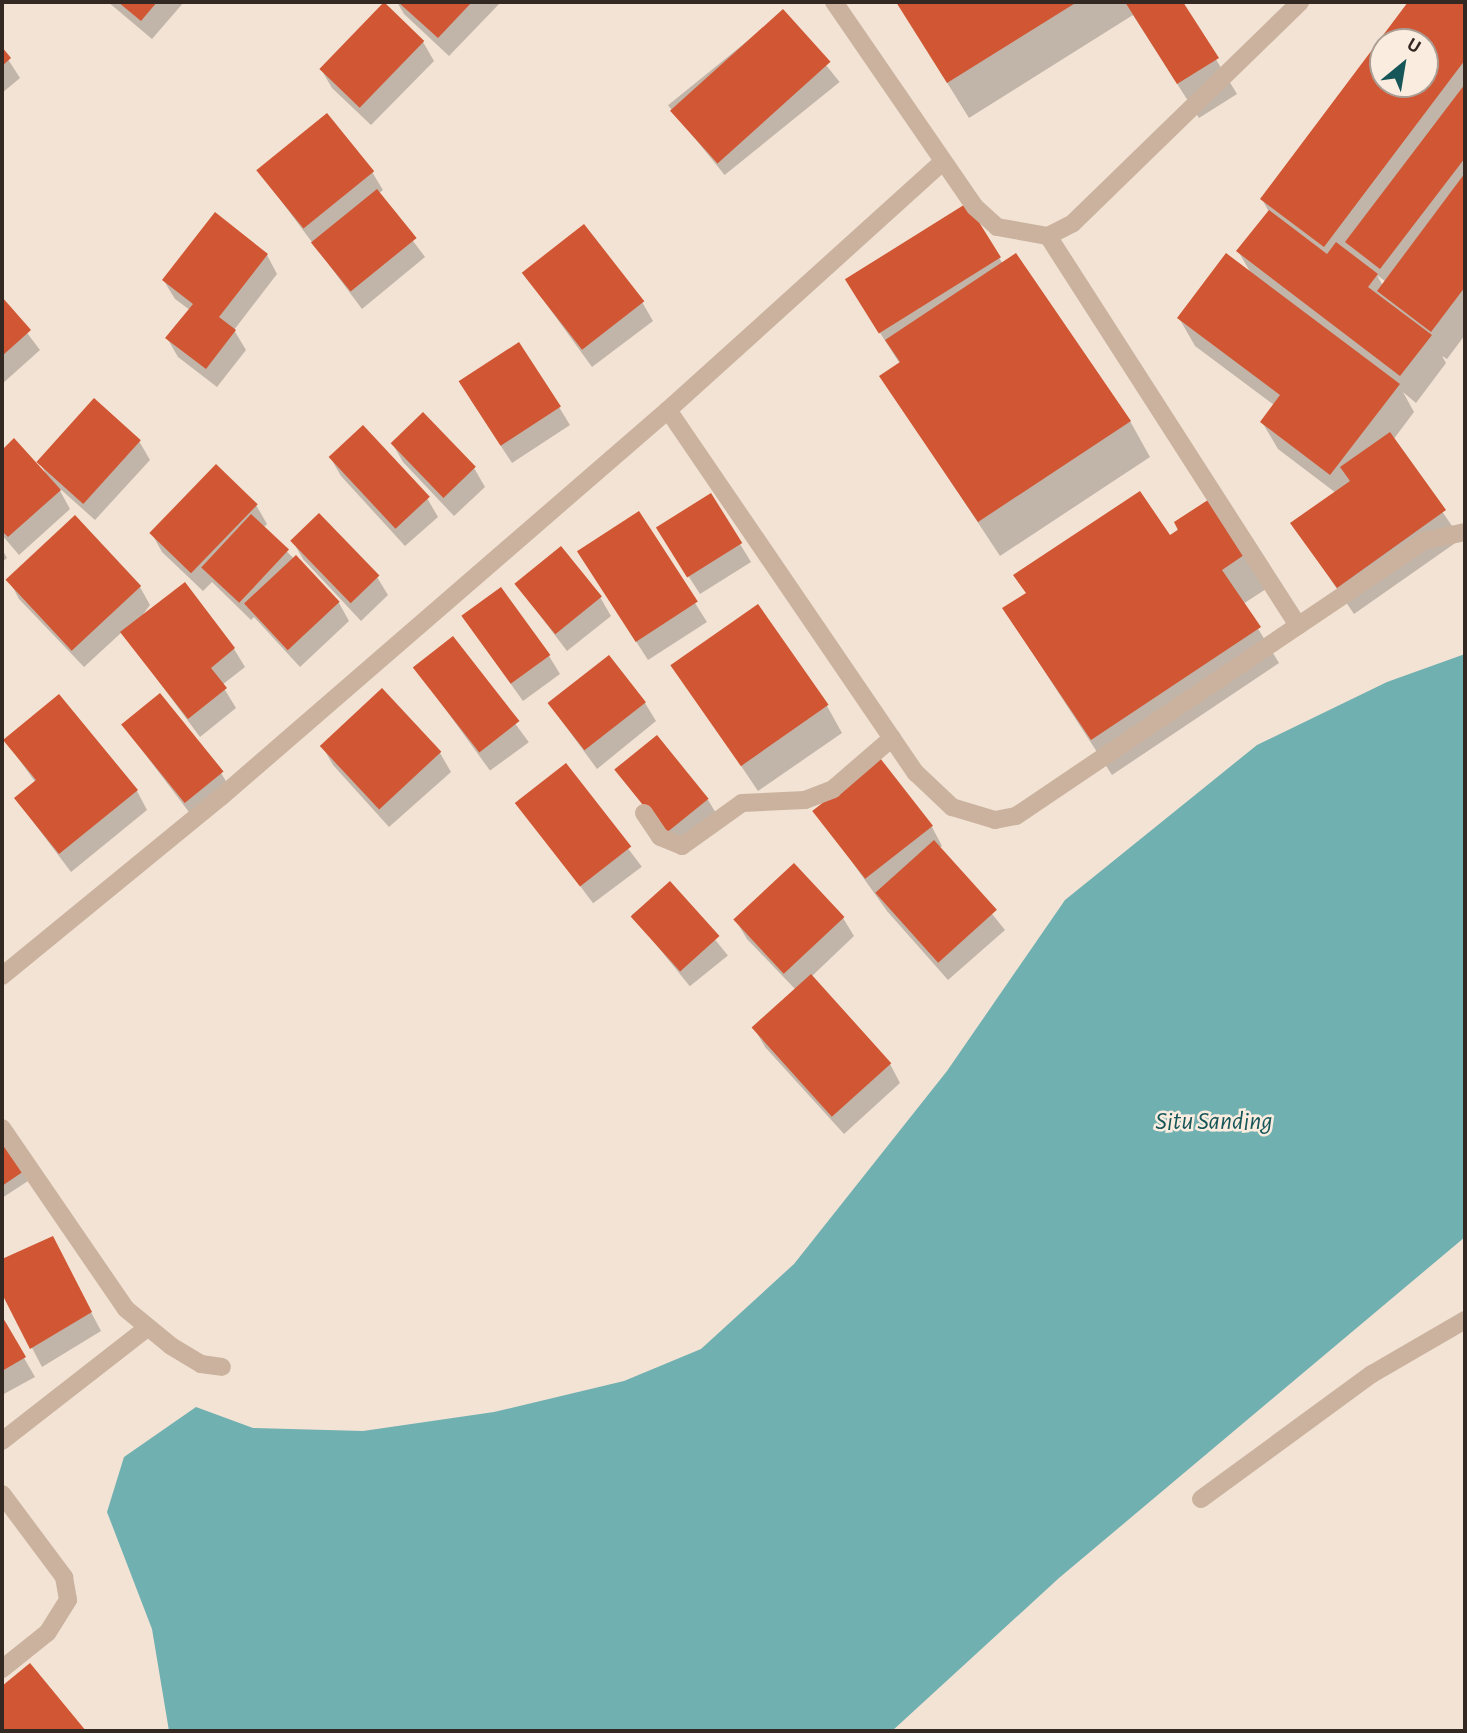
<!DOCTYPE html>
<style>
body{margin:0}
#map{position:relative;width:1467px;height:1733px;overflow:hidden;background:#f2e3d4;font-family:"Alegreya Sans",sans-serif}
div>[style]{position:absolute}
.water>*{inset:0;background:#71b0b1}
.shadow>*{inset:0;background:#0003;transform-origin:0 0}
.building>*{inset:0;background:#d15633;transform-origin:0 0}
.minor>*{height:18px;margin:-9px;padding:0 9px;transform-origin:9px;border-radius:9px;background:#cbb29f}
span{translate:-50% -50%;white-space:nowrap;text-align:center;line-height:1.15;-webkit-text-stroke:5px #faede0;paint-order:stroke}
.water-label{font-size:26px;color:#165558;font-style:italic}
.frame{position:absolute;inset:0;border:4px solid #342823;pointer-events:none}
.north{position:absolute;left:1369px;top:28px;width:70px;height:70px;box-sizing:border-box;background:#faede0;border:2px solid #ab9e94;border-radius:50%;rotate:30deg;font-size:19px;font-weight:700;line-height:28px;text-align:center;color:#342823}
.north::after{content:'';display:block;margin:auto;width:24px;height:32px;background:#165558;clip-path:polygon(50% 0,100% 100%,50% 72%,0 100%)}
</style>
<div id="map">
<div class="water">
<i style="clip-path:polygon(1465px 654px,1465px 1237px,1059px 1578px,892px 1731px,169px 1731px,152px 1629px,107px 1512px,124px 1457px,196px 1407px,253px 1428px,363px 1431px,494px 1412px,624px 1381px,701px 1349px,794px 1264px,947px 1071px,1065px 900px,1257px 745px,1387px 682px)"></i>
</div>
<div class="shadow">
<i style="clip-path:polygon(108px 2px,184px 2px,152px 39px)"></i>
<i style="clip-path:polygon(397px 2px,501px 2px,449px 56px,404px 14px)"></i>
<i style="clip-path:polygon(897px 2px,1181px 2px,1237px 94px,1199px 118px,1133px 15px,969px 118px)"></i>
<i style="clip-path:polygon(evenodd,1410px 2px,1465px 2px,1465px 335px,1447px 359px,1442px 356px,1446px 363px,1416px 403px,1403px 392px,1414px 412px,1393px 440px,1461px 539px,1354px 614px,1293px 524px,1336px 493px,1278px 449px,1262px 422px,1274px 405px,1195px 346px,1179px 318px,1252px 275px,1238px 251px,1269px 212px,1262px 199px,1410px 2px,1383px 42px,1425px 42px,1425px 84px,1383px 84px,1383px 42px,1410px 2px,1377px 275px,1386px 282px,1383px 286px,1377px 275px)"></i>
<i style="left:783px;top:12px;width:90px;height:148px;rotate:51deg"></i>
<i style="clip-path:polygon(423px 42px,434px 61px,371px 125px,332px 88px,321px 69px)"></i>
<i style="clip-path:polygon(2px 50px,20px 78px,2px 93px)"></i>
<i style="clip-path:polygon(258px 170px,372px 172px,383px 190px,378px 194px,425px 257px,362px 309px)"></i>
<i style="clip-path:polygon(967px 206px,1003px 264px,1130px 421px,1150px 457px,1000px 556px,881px 376px,900px 364px,859px 300px)"></i>
<i style="clip-path:polygon(267px 255px,277px 274px,234px 330px,246px 350px,217px 387px,178px 357px,167px 338px,190px 310px,175px 299px,164px 281px)"></i>
<i style="clip-path:polygon(523px 272px,642px 302px,653px 321px,592px 367px)"></i>
<i style="clip-path:polygon(2px 300px,40px 350px,2px 384px)"></i>
<i style="clip-path:polygon(471px 400px,559px 407px,570px 425px,512px 463px)"></i>
<i style="clip-path:polygon(14px 441px,46px 474px,39px 461px,139px 441px,150px 460px,95px 520px,58px 487px,70px 509px,19px 555px,2px 535px,2px 452px)"></i>
<i style="clip-path:polygon(392px 443px,474px 468px,485px 487px,454px 516px,403px 462px)"></i>
<i style="clip-path:polygon(330px 457px,427px 498px,438px 517px,405px 546px,341px 476px)"></i>
<i style="clip-path:polygon(1210px 500px,1266px 589px,1243px 604px,1279px 663px,1112px 775px,1004px 609px,1027px 594px,1016px 576px,1169px 537px)"></i>
<i style="clip-path:polygon(256px 505px,267px 524px,263px 528px,339px 603px,349px 621px,300px 667px,254px 617px,251px 620px,212px 582px,203px 591px,162px 552px,152px 534px)"></i>
<i style="clip-path:polygon(638px 513px,707px 622px,648px 660px,590px 570px)"></i>
<i style="clip-path:polygon(292px 540px,377px 577px,388px 595px,361px 621px,303px 559px)"></i>
<i style="clip-path:polygon(740px 544px,751px 562px,700px 594px,669px 546px)"></i>
<i style="clip-path:polygon(2px 549px,7px 558px,2px 562px)"></i>
<i style="clip-path:polygon(9px 580px,140px 587px,150px 605px,139px 620px,234px 649px,245px 667px,222px 685px,236px 708px,200px 737px,122px 632px,84px 667px,19px 599px)"></i>
<i style="clip-path:polygon(516px 584px,600px 597px,611px 616px,567px 651px)"></i>
<i style="clip-path:polygon(463px 617px,549px 656px,560px 674px,523px 701px)"></i>
<i style="left:453px;top:638px;width:129px;height:48px;rotate:54deg"></i>
<i style="clip-path:polygon(673px 665px,827px 706px,842px 733px,758px 791px)"></i>
<i style="clip-path:polygon(382px 690px,440px 753px,451px 772px,389px 827px,333px 765px,322px 746px)"></i>
<i style="clip-path:polygon(645px 703px,656px 721px,597px 769px,550px 705px)"></i>
<i style="clip-path:polygon(123px 725px,221px 773px,232px 791px,195px 820px)"></i>
<i style="clip-path:polygon(5px 740px,137px 791px,147px 810px,71px 872px,16px 799px,36px 783px)"></i>
<i style="left:566px;top:766px;width:126px;height:61px;rotate:53deg"></i>
<i style="clip-path:polygon(617px 771px,708px 800px,719px 818px,679px 852px)"></i>
<i style="clip-path:polygon(815px 810px,932px 827px,942px 846px,939px 848px,1005px 930px,948px 980px,887px 911px)"></i>
<i style="left:670px;top:884px;width:92px;height:49px;rotate:51deg"></i>
<i style="clip-path:polygon(843px 918px,854px 936px,811px 977px,890px 1064px,900px 1083px,844px 1134px,765px 1047px,754px 1028px,796px 990px,747px 939px,736px 921px)"></i>
<i style="clip-path:polygon(2px 1139px,28px 1181px,2px 1198px)"></i>
<i style="clip-path:polygon(52px 1238px,101px 1331px,42px 1367px,2px 1290px,2px 1261px)"></i>
<i style="clip-path:polygon(2px 1320px,35px 1377px,2px 1395px)"></i>
<i style="clip-path:polygon(30px 1666px,83px 1731px,2px 1731px,2px 1689px)"></i>
</div>
<div class="building">
<i style="clip-path:polygon(118px 2px,157px 2px,141px 21px)"></i>
<i style="left:384px;top:2px;width:56px;height:93px;rotate:44deg"></i>
<i style="clip-path:polygon(398px 2px,472px 2px,438px 38px)"></i>
<i style="clip-path:polygon(896px 2px,1077px 2px,947px 83px)"></i>
<i style="clip-path:polygon(1125px 2px,1183px 2px,1219px 58px,1177px 84px)"></i>
<i style="clip-path:polygon(evenodd,1408px 2px,1465px 2px,1465px 60px,1324px 247px,1260px 199px,1408px 2px,1383px 42px,1425px 42px,1425px 84px,1383px 84px,1383px 42px)"></i>
<i style="left:783px;top:9px;width:71px;height:152px;rotate:48deg"></i>
<i style="clip-path:polygon(2px 47px,11px 58px,2px 66px)"></i>
<i style="clip-path:polygon(1465px 84px,1465px 158px,1380px 269px,1345px 242px)"></i>
<i style="left:327px;top:113px;width:75px;height:91px;rotate:51deg"></i>
<i style="clip-path:polygon(1465px 173px,1465px 287px,1431px 332px,1377px 291px)"></i>
<i style="left:377px;top:189px;width:63px;height:85px;rotate:51deg"></i>
<i style="left:967px;top:203px;width:64px;height:144px;rotate:58deg"></i>
<i style="clip-path:polygon(1269px 210px,1327px 254px,1336px 242px,1378px 274px,1368px 287px,1432px 335px,1400px 376px,1236px 251px)"></i>
<i style="clip-path:polygon(215px 212px,268px 254px,219px 317px,236px 330px,206px 369px,165px 338px,193px 304px,162px 280px)"></i>
<i style="left:584px;top:224px;width:98px;height:79px;rotate:52deg"></i>
<i style="clip-path:polygon(1016px 253px,1131px 421px,978px 522px,879px 376px,900px 362px,885px 340px)"></i>
<i style="clip-path:polygon(1226px 253px,1400px 384px,1330px 475px,1260px 422px,1280px 395px,1177px 318px)"></i>
<i style="clip-path:polygon(2px 297px,31px 330px,2px 356px)"></i>
<i style="left:519px;top:342px;width:77px;height:72px;rotate:57deg"></i>
<i style="left:94px;top:398px;width:63px;height:86px;rotate:42deg"></i>
<i style="left:423px;top:412px;width:76px;height:45px;rotate:46deg"></i>
<i style="left:363px;top:425px;width:98px;height:47px;rotate:47deg"></i>
<i style="clip-path:polygon(1390px 432px,1446px 510px,1337px 588px,1290px 523px,1350px 481px,1340px 467px)"></i>
<i style="clip-path:polygon(14px 438px,61px 490px,8px 537px,2px 531px,2px 450px)"></i>
<i style="left:216px;top:464px;width:58px;height:96px;rotate:44deg"></i>
<i style="clip-path:polygon(1140px 491px,1170px 535px,1178px 530px,1174px 522px,1211px 498px,1247px 553px,1222px 570px,1261px 627px,1091px 740px,1002px 608px,1026px 593px,1013px 575px)"></i>
<i style="left:711px;top:493px;width:59px;height:65px;rotate:58deg"></i>
<i style="left:639px;top:511px;width:108px;height:74px;rotate:57deg"></i>
<i style="left:319px;top:513px;width:87px;height:40px;rotate:46deg"></i>
<i style="left:251px;top:514px;width:52px;height:73px;rotate:43deg"></i>
<i style="left:75px;top:515px;width:97px;height:95px;rotate:47deg"></i>
<i style="left:561px;top:546px;width:65px;height:60px;rotate:51deg"></i>
<i style="left:296px;top:555px;width:64px;height:71px;rotate:47deg"></i>
<i style="clip-path:polygon(185px 582px,235px 648px,211px 668px,227px 688px,188px 719px,120px 632px)"></i>
<i style="left:501px;top:587px;width:84px;height:49px;rotate:54deg"></i>
<i style="left:758px;top:604px;width:123px;height:107px;rotate:55deg"></i>
<i style="left:453px;top:636px;width:108px;height:51px;rotate:52deg"></i>
<i style="left:609px;top:655px;width:60px;height:78px;rotate:52deg"></i>
<i style="left:382px;top:688px;width:87px;height:85px;rotate:47deg"></i>
<i style="left:160px;top:693px;width:101px;height:50px;rotate:51deg"></i>
<i style="clip-path:polygon(59px 694px,138px 790px,59px 854px,14px 798px,36px 780px,3px 740px)"></i>
<i style="left:657px;top:735px;width:82px;height:55px;rotate:51deg"></i>
<i style="left:880px;top:758px;width:86px;height:86px;rotate:52deg"></i>
<i style="left:566px;top:763px;width:106px;height:65px;rotate:52deg"></i>
<i style="left:934px;top:840px;width:94px;height:79px;rotate:48deg"></i>
<i style="left:794px;top:863px;width:74px;height:83px;rotate:47deg"></i>
<i style="left:670px;top:881px;width:74px;height:53px;rotate:48deg"></i>
<i style="left:811px;top:974px;width:120px;height:80px;rotate:48deg"></i>
<i style="clip-path:polygon(2px 1136px,24px 1171px,2px 1186px)"></i>
<i style="clip-path:polygon(53px 1236px,92px 1312px,30px 1349px,2px 1294px,2px 1259px)"></i>
<i style="clip-path:polygon(2px 1316px,26px 1357px,2px 1371px)"></i>
<i style="clip-path:polygon(30px 1663px,86px 1731px,2px 1731px,2px 1686px)"></i>
</div>
<div class="minor">
<i style="left:834px;top:2px;width:249px;rotate:55.5deg"></i>
<i style="left:975px;top:207px;width:30px;rotate:42deg"></i>
<i style="left:997px;top:227px;width:52px;rotate:10deg"></i>
<i style="left:1048px;top:236px;width:28px;rotate:-27deg"></i>
<i style="left:1073px;top:223px;width:317px;rotate:-44.2deg"></i>
<i style="left:1048px;top:236px;width:463px;rotate:57.3deg"></i>
<i style="left:668px;top:410px;width:370px;rotate:-42.1deg"></i>
<i style="left:644px;top:813px;width:29px;rotate:56deg"></i>
<i style="left:660px;top:837px;width:24px;rotate:22deg"></i>
<i style="left:682px;top:846px;width:74px;rotate:-35.6deg"></i>
<i style="left:742px;top:803px;width:63px;rotate:-2.7deg"></i>
<i style="left:805px;top:800px;width:30px;rotate:-21deg"></i>
<i style="left:833px;top:789px;width:78px;rotate:-40.8deg"></i>
<i style="left:2px;top:976px;width:283px;rotate:-39.3deg"></i>
<i style="left:221px;top:797px;width:591px;rotate:-40.89deg"></i>
<i style="left:668px;top:410px;width:440px;rotate:55.7deg"></i>
<i style="left:916px;top:773px;width:50px;rotate:43.4deg"></i>
<i style="left:952px;top:807px;width:45px;rotate:16.8deg"></i>
<i style="left:995px;top:820px;width:21px;rotate:-11deg"></i>
<i style="left:1016px;top:816px;width:491px;rotate:-34deg"></i>
<i style="left:1423px;top:541px;width:43px;rotate:-12.1deg"></i>
<i style="left:2px;top:1128px;width:219px;rotate:55.6deg"></i>
<i style="left:126px;top:1309px;width:58px;rotate:39.4deg"></i>
<i style="left:171px;top:1346px;width:35px;rotate:31deg"></i>
<i style="left:201px;top:1364px;width:21px;rotate:8deg"></i>
<i style="left:2px;top:1441px;width:184px;rotate:-37.9deg"></i>
<i style="left:2px;top:1494px;width:104px;rotate:53.2deg"></i>
<i style="left:64px;top:1577px;width:23px;rotate:80deg"></i>
<i style="left:68px;top:1600px;width:39px;rotate:122deg"></i>
<i style="left:47px;top:1633px;width:58px;rotate:141.3deg"></i>
<i style="left:1201px;top:1499px;width:212px;rotate:-36.2deg"></i>
<i style="left:1372px;top:1374px;width:108px;rotate:-30.1deg"></i>
</div>
<div class="water-label">
<span style="left:1214px;top:1122px">Situ Sanding</span>
</div>
<div class="frame"></div>
<div class="north">U</div>
</div>
